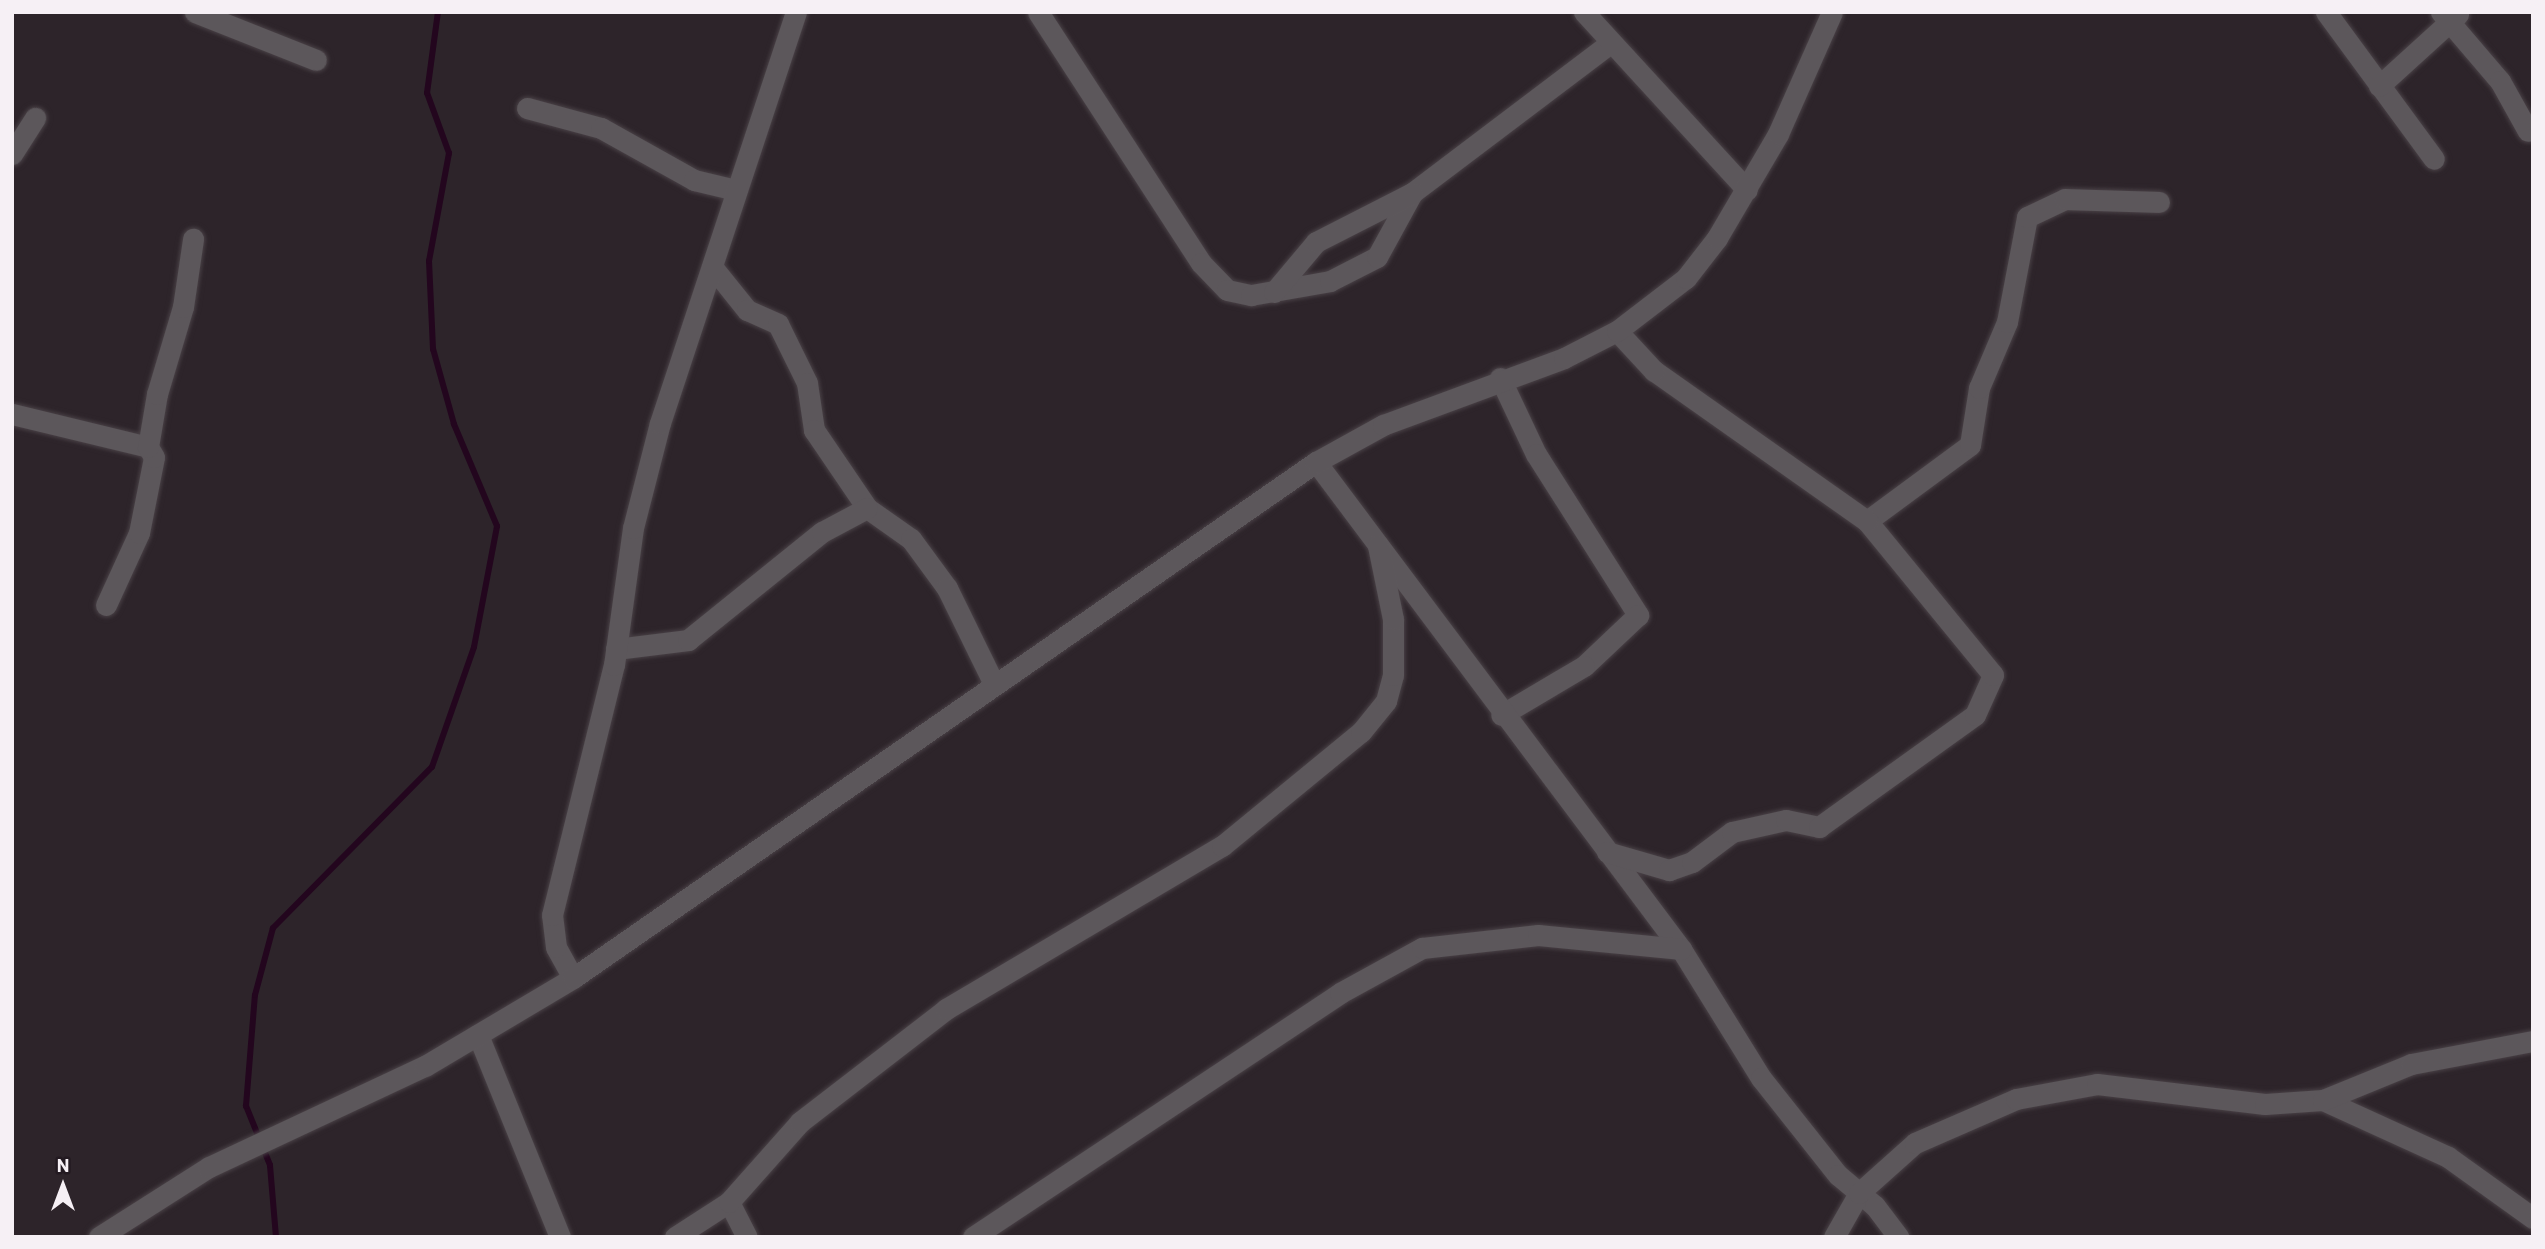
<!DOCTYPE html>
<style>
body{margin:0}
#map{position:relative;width:2545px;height:1249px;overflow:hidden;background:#2d242a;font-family:Barlow,sans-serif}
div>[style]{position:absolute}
.stream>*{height:6px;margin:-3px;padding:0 3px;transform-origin:3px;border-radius:3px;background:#23061e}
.roads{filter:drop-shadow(0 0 2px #494146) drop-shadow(0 0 2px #494146)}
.minor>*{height:21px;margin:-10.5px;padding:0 10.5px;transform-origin:10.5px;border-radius:10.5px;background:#5c575b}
span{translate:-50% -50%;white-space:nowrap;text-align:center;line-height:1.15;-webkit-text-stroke:7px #231a21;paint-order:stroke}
.frame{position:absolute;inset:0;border:14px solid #f6f0f5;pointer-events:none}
.north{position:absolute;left:28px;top:1151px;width:70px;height:70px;-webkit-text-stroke:5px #231a21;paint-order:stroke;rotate:0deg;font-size:19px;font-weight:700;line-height:28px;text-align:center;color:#f6f0f5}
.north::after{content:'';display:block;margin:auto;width:24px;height:32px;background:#f6f0f5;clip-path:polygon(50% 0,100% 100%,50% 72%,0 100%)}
</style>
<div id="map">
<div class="stream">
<i style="left:276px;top:1237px;width:72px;rotate:-94.8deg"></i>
<i style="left:270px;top:1165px;width:64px;rotate:-112.1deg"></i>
<i style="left:246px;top:1106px;width:111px;rotate:-85.4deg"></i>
<i style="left:255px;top:995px;width:69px;rotate:-75deg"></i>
<i style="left:273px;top:928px;width:226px;rotate:-45.4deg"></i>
<i style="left:432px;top:767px;width:127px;rotate:-70.7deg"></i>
<i style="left:474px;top:647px;width:123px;rotate:-79.2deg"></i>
<i style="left:497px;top:526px;width:111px;rotate:-112.9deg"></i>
<i style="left:454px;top:424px;width:78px;rotate:-105.6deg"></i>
<i style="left:433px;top:349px;width:88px;rotate:-92.6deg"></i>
<i style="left:429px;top:261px;width:110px;rotate:-79.5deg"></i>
<i style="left:449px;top:153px;width:64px;rotate:-110.1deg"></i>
<i style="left:427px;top:93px;width:82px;rotate:-82.3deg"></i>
</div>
<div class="roads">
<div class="minor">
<i style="left:195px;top:12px;width:130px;rotate:21.6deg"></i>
<i style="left:1038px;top:12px;width:299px;rotate:57deg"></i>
<i style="left:1201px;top:263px;width:37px;rotate:46deg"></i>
<i style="left:1227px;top:290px;width:25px;rotate:12deg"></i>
<i style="left:1251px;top:295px;width:80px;rotate:-10deg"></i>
<i style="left:1330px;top:281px;width:53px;rotate:-27.1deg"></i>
<i style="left:1377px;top:257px;width:73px;rotate:-61.3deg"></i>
<i style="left:1412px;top:193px;width:248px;rotate:-37.1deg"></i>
<i style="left:1584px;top:12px;width:241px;rotate:47.5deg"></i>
<i style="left:2326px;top:12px;width:182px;rotate:53.7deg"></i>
<i style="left:2441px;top:12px;width:91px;rotate:49.5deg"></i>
<i style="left:2500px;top:81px;width:57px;rotate:60.8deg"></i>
<i style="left:2379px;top:86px;width:107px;rotate:-42.3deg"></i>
<i style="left:527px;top:108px;width:77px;rotate:15.1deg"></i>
<i style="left:601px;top:128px;width:107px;rotate:29.2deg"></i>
<i style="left:694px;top:180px;width:43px;rotate:13.4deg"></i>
<i style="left:12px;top:154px;width:43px;rotate:-57.4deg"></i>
<i style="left:714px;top:269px;width:53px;rotate:51.2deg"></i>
<i style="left:747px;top:310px;width:34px;rotate:24deg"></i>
<i style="left:778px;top:324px;width:66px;rotate:63.8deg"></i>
<i style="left:807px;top:383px;width:48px;rotate:81.5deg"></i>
<i style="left:814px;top:430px;width:94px;rotate:55.8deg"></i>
<i style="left:867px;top:508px;width:54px;rotate:35.2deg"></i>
<i style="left:911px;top:539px;width:61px;rotate:53.7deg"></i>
<i style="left:947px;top:588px;width:107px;rotate:63.9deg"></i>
<i style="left:1274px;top:292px;width:65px;rotate:-50deg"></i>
<i style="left:1316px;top:242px;width:108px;rotate:-27deg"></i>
<i style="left:1500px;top:378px;width:84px;rotate:64.7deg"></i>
<i style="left:1536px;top:454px;width:191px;rotate:57.6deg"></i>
<i style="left:1638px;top:615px;width:74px;rotate:136.6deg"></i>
<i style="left:1584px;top:666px;width:96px;rotate:149.4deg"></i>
<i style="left:12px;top:414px;width:140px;rotate:13.6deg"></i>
<i style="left:1316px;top:462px;width:609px;rotate:53.15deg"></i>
<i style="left:1681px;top:949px;width:152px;rotate:58.2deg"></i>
<i style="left:1761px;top:1078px;width:124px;rotate:51.6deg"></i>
<i style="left:1838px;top:1175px;width:48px;rotate:40deg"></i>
<i style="left:1875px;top:1206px;width:39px;rotate:53deg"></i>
<i style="left:1867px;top:521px;width:128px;rotate:-36.4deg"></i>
<i style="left:1970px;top:445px;width:58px;rotate:-81deg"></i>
<i style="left:1979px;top:388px;width:72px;rotate:-67deg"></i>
<i style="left:2007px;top:322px;width:107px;rotate:-79.2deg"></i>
<i style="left:2027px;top:217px;width:42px;rotate:-25.3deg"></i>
<i style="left:2065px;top:199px;width:94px;rotate:1.8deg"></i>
<i style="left:106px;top:605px;width:79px;rotate:-65.4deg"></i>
<i style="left:139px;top:533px;width:77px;rotate:-78.8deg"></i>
<i style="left:154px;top:457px;width:12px;rotate:-121deg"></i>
<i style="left:148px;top:447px;width:54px;rotate:-80.4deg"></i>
<i style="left:157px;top:394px;width:91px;rotate:-73.4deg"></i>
<i style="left:183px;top:307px;width:69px;rotate:-81.6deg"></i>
<i style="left:616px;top:649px;width:73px;rotate:-7.1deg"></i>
<i style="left:688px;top:640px;width:172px;rotate:-38.9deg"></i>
<i style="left:822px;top:532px;width:51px;rotate:-28.1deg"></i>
<i style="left:1607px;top:852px;width:65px;rotate:16.2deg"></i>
<i style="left:1669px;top:870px;width:24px;rotate:-19deg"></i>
<i style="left:1692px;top:862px;width:50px;rotate:-36.9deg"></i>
<i style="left:1732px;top:832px;width:55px;rotate:-12.5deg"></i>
<i style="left:1786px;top:820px;width:34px;rotate:12deg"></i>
<i style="left:1819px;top:827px;width:192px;rotate:-35.7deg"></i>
<i style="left:1975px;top:715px;width:44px;rotate:-65.8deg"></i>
<i style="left:1993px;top:675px;width:199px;rotate:-129.3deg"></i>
<i style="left:1867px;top:521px;width:261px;rotate:-144.8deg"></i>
<i style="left:1654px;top:371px;width:54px;rotate:-132.8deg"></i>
<i style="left:573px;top:978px;width:35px;rotate:-119deg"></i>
<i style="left:556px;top:947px;width:32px;rotate:-97deg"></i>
<i style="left:552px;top:915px;width:258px;rotate:-76.1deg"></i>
<i style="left:614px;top:665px;width:138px;rotate:-82.1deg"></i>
<i style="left:633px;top:528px;width:108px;rotate:-75.6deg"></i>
<i style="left:660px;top:423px;width:433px;rotate:-71.7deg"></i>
<i style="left:478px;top:1035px;width:218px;rotate:67.9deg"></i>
<i style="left:2323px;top:1100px;width:137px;rotate:24.5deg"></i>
<i style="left:2448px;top:1157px;width:105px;rotate:35.7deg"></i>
<i style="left:729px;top:1202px;width:39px;rotate:63deg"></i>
<i style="left:99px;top:1237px;width:130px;rotate:-32.5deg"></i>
<i style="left:209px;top:1167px;width:238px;rotate:-25.1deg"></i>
<i style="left:425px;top:1066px;width:172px;rotate:-30.7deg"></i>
<i style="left:573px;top:978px;width:905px;rotate:-34.78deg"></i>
<i style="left:1316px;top:462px;width:77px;rotate:-28.9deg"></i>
<i style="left:1383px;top:425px;width:193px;rotate:-20.3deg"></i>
<i style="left:1564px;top:358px;width:59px;rotate:-27deg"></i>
<i style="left:1617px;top:331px;width:87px;rotate:-37.5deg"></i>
<i style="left:1686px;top:278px;width:51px;rotate:-52.2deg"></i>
<i style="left:1717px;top:238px;width:121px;rotate:-59.6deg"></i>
<i style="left:1778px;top:134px;width:133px;rotate:-66.1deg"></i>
<i style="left:675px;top:1237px;width:64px;rotate:-32.9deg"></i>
<i style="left:729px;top:1202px;width:107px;rotate:-48.4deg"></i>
<i style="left:800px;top:1122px;width:185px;rotate:-37.7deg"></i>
<i style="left:946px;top:1009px;width:321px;rotate:-30.6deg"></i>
<i style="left:1222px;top:846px;width:180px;rotate:-39.4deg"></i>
<i style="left:1361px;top:732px;width:40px;rotate:-51deg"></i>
<i style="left:1386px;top:701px;width:27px;rotate:-75deg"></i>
<i style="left:1393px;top:675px;width:56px;rotate:-90deg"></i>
<i style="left:1393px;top:619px;width:75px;rotate:-101.6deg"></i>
<i style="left:973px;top:1237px;width:441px;rotate:-33.6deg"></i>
<i style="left:1340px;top:993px;width:94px;rotate:-28.8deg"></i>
<i style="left:1422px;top:948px;width:117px;rotate:-6.4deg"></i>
<i style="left:1538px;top:935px;width:144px;rotate:5.6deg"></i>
<i style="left:1834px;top:1237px;width:51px;rotate:-60.4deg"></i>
<i style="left:1859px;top:1193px;width:75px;rotate:-41.8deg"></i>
<i style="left:1915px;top:1143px;width:110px;rotate:-23.5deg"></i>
<i style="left:2016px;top:1099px;width:82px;rotate:-10.5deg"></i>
<i style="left:2097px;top:1084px;width:169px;rotate:6.8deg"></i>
<i style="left:2265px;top:1104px;width:58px;rotate:-3.9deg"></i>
<i style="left:2323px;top:1100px;width:95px;rotate:-22.2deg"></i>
<i style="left:2411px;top:1064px;width:124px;rotate:-10.7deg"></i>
</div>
</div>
<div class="frame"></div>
<div class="north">N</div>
</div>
